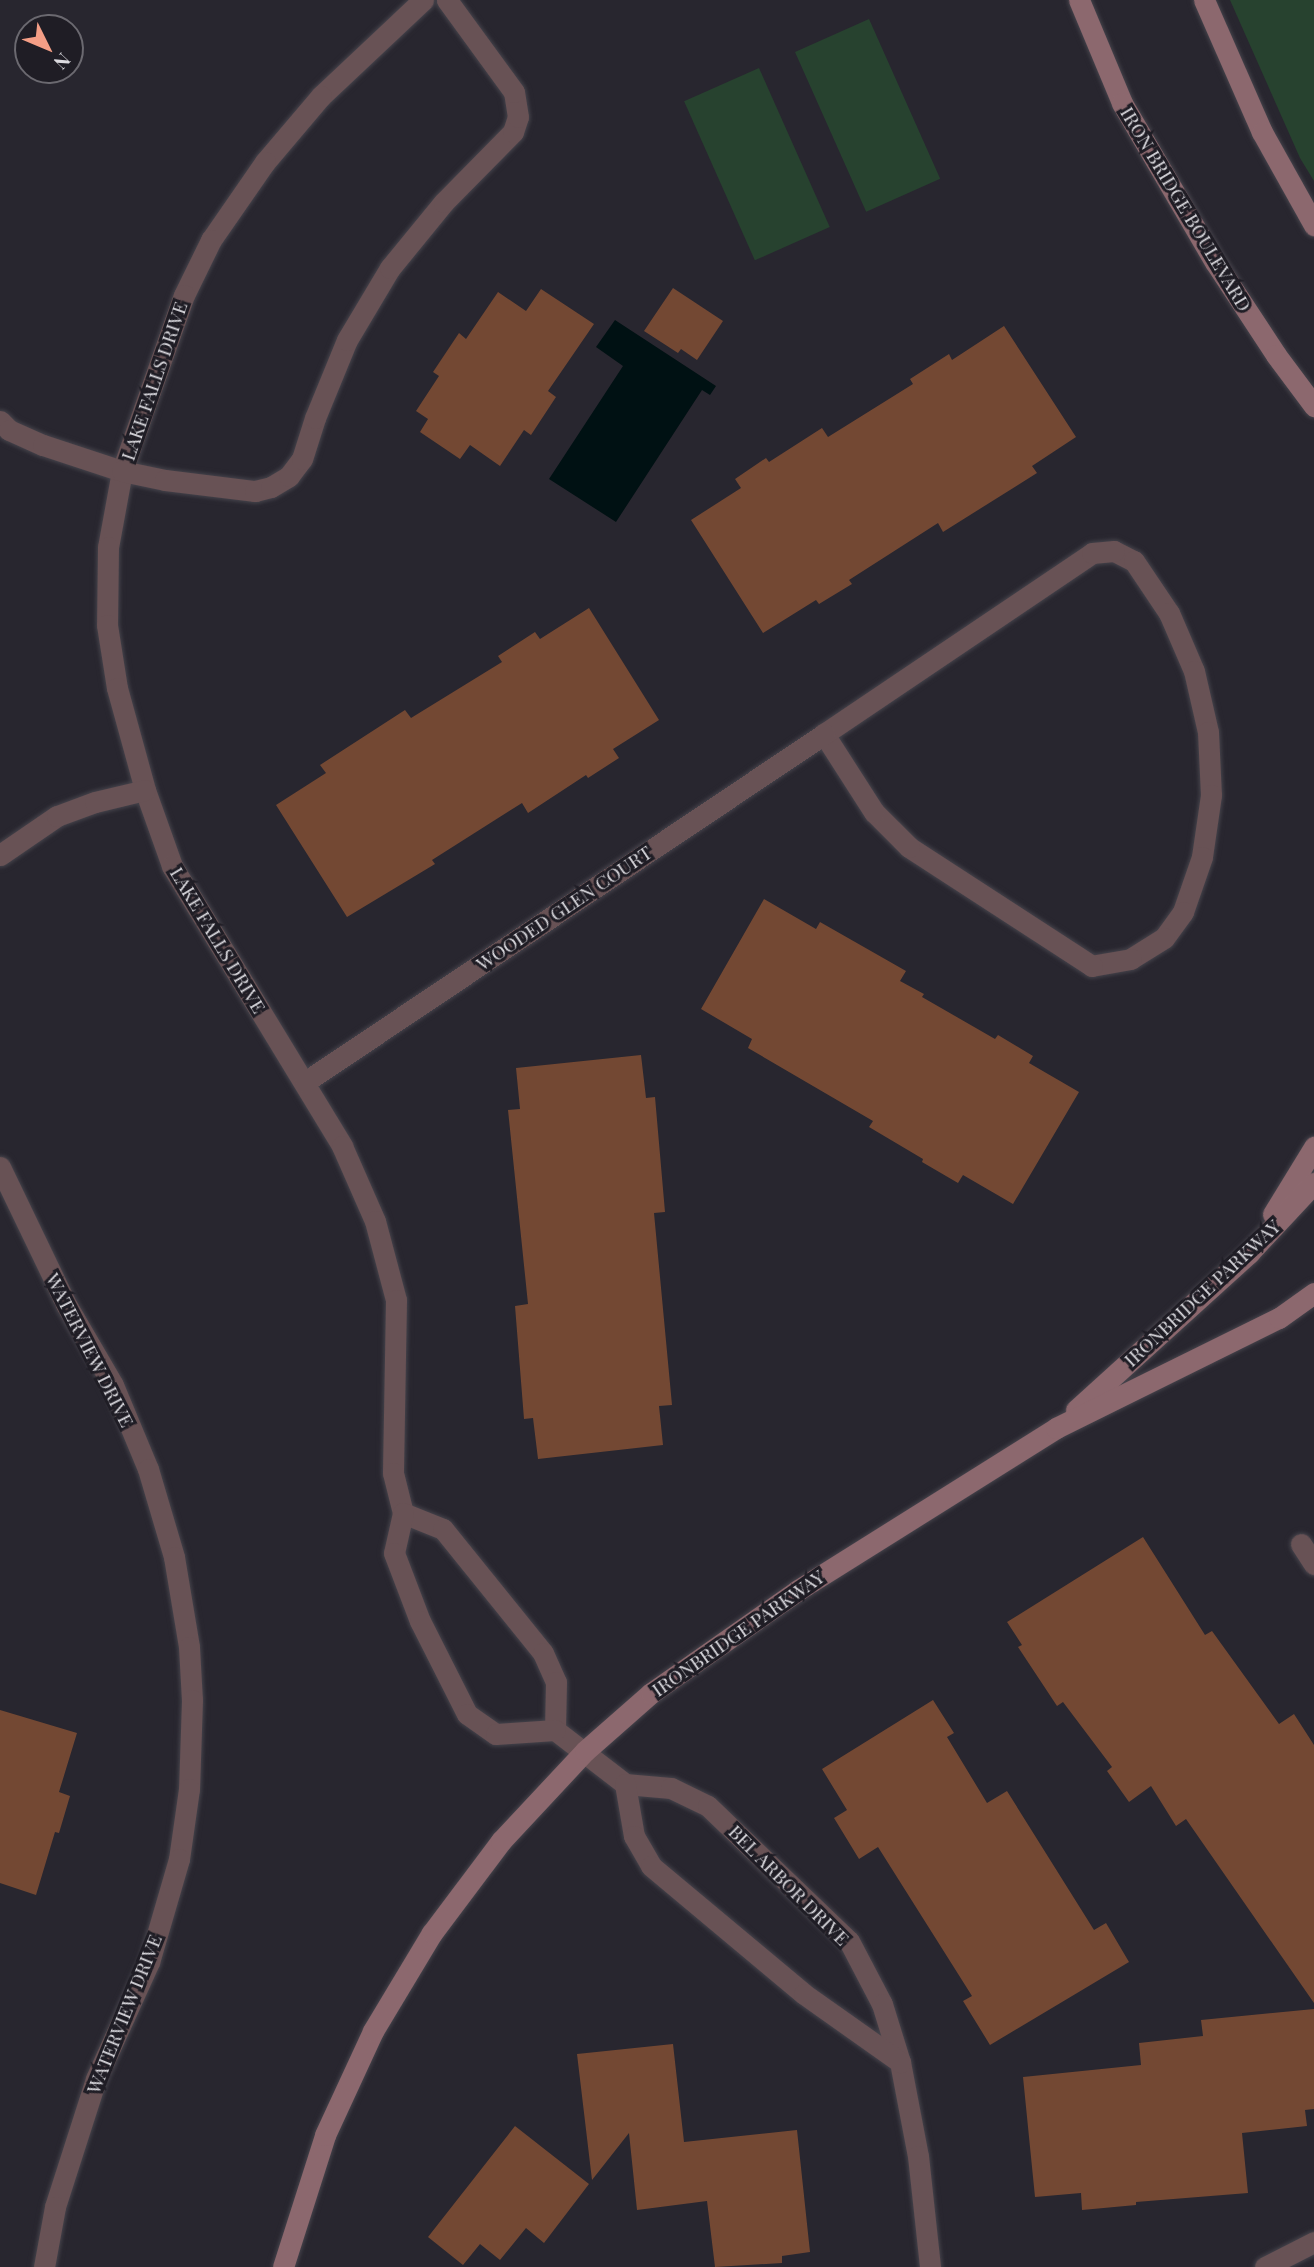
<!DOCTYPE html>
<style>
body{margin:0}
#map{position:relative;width:1314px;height:2267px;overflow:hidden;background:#28262f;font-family:"Playfair Display",serif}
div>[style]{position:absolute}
.green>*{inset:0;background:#27422f;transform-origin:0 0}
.water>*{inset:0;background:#001113}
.building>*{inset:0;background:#734833}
.roads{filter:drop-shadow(0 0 2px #45434b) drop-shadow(0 0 2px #45434b)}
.street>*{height:21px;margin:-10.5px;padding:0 10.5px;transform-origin:10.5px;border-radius:10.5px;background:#685255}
.secondary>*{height:21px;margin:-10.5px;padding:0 10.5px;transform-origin:10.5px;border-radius:10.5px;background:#8c686e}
span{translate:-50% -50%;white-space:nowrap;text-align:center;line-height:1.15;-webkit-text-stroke:6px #1f1d25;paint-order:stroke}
.street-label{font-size:19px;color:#dcdbe0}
.north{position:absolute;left:14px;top:14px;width:70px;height:70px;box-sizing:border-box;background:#1f1d25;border:2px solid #6b6970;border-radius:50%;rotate:133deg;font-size:19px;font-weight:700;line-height:28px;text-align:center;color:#dcdbe0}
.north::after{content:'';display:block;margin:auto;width:24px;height:32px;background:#f49e86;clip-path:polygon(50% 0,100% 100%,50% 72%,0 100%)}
</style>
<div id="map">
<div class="green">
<i style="clip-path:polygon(1230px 0,1314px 0,1314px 181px,1300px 158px)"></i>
<i style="left:869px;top:19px;width:175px;height:81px;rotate:66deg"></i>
<i style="left:759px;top:68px;width:174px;height:82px;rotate:66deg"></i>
</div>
<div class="water">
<i style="clip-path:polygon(615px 320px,716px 386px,710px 395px,702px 390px,616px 522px,549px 479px,623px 366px,596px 347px)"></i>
</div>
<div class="building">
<i style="clip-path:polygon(673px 288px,723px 321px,697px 360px,681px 349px,678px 353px,644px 331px)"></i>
<i style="clip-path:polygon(541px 289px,594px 324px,548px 391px,556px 397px,531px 435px,524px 430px,500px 466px,470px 445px,460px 459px,420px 432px,428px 419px,416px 411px,439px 376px,433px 372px,459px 333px,466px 339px,498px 292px,526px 311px)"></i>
<i style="clip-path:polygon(1004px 326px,1076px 437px,1032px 466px,1037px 473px,943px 532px,938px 523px,849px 580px,852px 584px,819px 604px,816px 600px,763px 633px,691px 520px,741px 488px,735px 479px,766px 458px,769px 462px,822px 428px,828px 437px,913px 384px,910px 379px,949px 354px,952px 360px)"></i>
<i style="clip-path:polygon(589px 608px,659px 720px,613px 749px,619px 758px,588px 778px,586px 775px,528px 813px,522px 803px,432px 860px,435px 864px,347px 917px,276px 805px,326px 773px,320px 765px,405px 710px,411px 718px,502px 662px,498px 656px,535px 632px,540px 639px)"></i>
<i style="clip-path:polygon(764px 899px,816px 929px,820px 922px,906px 971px,900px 981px,924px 994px,922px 997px,995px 1039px,998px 1035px,1033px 1056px,1029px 1063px,1079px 1092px,1013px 1204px,963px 1175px,958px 1183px,922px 1162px,923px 1159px,869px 1127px,873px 1121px,748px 1048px,752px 1039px,701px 1009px)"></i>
<i style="clip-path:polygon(641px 1055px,646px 1098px,655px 1097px,665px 1212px,654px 1213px,672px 1405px,659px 1406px,663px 1445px,538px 1459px,533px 1418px,524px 1419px,515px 1306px,528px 1304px,508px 1110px,520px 1109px,516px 1068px)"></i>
<i style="clip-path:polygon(1143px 1537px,1205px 1635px,1212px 1631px,1279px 1724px,1294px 1714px,1314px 1745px,1314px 2003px,1186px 1819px,1176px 1826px,1151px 1786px,1129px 1802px,1107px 1771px,1112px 1767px,1063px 1702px,1057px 1706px,1018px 1647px,1022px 1645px,1007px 1622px)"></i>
<i style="clip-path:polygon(933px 1700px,954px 1733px,947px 1737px,987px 1803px,1007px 1791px,1094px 1930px,1106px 1923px,1129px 1962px,990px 2045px,963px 2001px,972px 1996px,878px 1847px,859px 1859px,834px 1818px,847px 1810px,822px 1769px)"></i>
<i style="clip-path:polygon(0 1710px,77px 1733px,59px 1792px,70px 1796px,59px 1833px,55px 1832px,36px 1895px,0 1883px)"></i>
<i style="clip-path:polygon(1314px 2009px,1314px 2109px,1305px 2110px,1307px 2126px,1242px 2133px,1248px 2193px,1136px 2202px,1136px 2205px,1082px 2210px,1081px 2193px,1035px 2197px,1023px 2077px,1141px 2065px,1139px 2043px,1203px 2036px,1201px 2020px)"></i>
<i style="clip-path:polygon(673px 2044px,684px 2142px,797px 2130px,810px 2252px,782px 2256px,782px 2263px,715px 2267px,707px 2201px,637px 2210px,629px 2133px,592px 2180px,577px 2054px)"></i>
<i style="clip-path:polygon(515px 2126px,589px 2184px,544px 2243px,526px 2228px,500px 2260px,480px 2244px,463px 2265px,428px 2237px)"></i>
</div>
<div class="roads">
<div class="street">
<i style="left:423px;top:0;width:140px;rotate:136.7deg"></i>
<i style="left:321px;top:96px;width:87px;rotate:130.3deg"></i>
<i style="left:265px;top:162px;width:95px;rotate:124.7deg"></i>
<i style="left:211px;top:240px;width:61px;rotate:116.1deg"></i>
<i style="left:184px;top:295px;width:187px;rotate:109.4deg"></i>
<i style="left:122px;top:471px;width:77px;rotate:100.4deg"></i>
<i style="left:108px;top:547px;width:78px;rotate:90.7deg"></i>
<i style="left:107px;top:625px;width:64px;rotate:81deg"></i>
<i style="left:117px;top:688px;width:106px;rotate:74.6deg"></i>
<i style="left:145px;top:790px;width:81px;rotate:70.4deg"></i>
<i style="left:172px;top:866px;width:328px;rotate:58.7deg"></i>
<i style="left:342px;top:1146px;width:82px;rotate:66.3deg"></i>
<i style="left:375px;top:1221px;width:82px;rotate:75.1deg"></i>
<i style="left:396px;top:1300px;width:173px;rotate:91deg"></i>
<i style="left:393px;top:1473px;width:41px;rotate:76deg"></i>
<i style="left:403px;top:1513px;width:43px;rotate:21.8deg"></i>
<i style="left:443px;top:1529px;width:159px;rotate:51.1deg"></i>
<i style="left:543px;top:1653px;width:32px;rotate:66deg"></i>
<i style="left:556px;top:1682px;width:48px;rotate:91.2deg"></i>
<i style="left:555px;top:1730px;width:88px;rotate:37.6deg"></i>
<i style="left:625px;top:1784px;width:46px;rotate:5deg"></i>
<i style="left:671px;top:1788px;width:41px;rotate:25.9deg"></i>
<i style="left:708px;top:1806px;width:195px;rotate:43.8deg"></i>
<i style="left:849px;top:1941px;width:71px;rotate:62.4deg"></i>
<i style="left:882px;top:2004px;width:61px;rotate:72.8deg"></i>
<i style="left:900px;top:2062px;width:96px;rotate:79.2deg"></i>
<i style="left:918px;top:2156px;width:112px;rotate:83.8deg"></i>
<i style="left:0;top:421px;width:13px;rotate:45deg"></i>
<i style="left:9px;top:430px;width:37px;rotate:24deg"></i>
<i style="left:43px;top:445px;width:83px;rotate:18.2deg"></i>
<i style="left:122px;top:471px;width:44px;rotate:11.8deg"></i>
<i style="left:165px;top:480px;width:91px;rotate:7deg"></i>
<i style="left:255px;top:491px;width:16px;rotate:-14deg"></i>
<i style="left:271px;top:487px;width:21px;rotate:-31deg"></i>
<i style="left:289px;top:476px;width:21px;rotate:-53deg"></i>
<i style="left:302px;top:459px;width:43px;rotate:-72.4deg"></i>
<i style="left:315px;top:418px;width:84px;rotate:-67.7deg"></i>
<i style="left:347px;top:340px;width:84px;rotate:-59.2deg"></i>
<i style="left:390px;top:268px;width:85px;rotate:-50.7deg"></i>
<i style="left:444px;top:202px;width:98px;rotate:-45.4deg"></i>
<i style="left:513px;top:132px;width:16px;rotate:-72deg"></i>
<i style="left:518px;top:117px;width:25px;rotate:-99deg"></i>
<i style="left:514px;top:92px;width:114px;rotate:-126.1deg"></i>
<i style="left:1114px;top:551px;width:22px;rotate:27deg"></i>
<i style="left:1134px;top:561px;width:63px;rotate:56.1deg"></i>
<i style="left:1169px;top:613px;width:63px;rotate:66.7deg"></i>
<i style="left:1194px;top:671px;width:63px;rotate:77.1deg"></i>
<i style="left:1208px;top:732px;width:63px;rotate:87.3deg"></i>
<i style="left:1211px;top:795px;width:63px;rotate:98.3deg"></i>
<i style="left:1202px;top:857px;width:58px;rotate:109.1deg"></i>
<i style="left:1183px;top:912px;width:32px;rotate:126deg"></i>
<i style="left:1164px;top:938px;width:39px;rotate:148deg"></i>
<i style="left:1131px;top:959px;width:40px;rotate:170deg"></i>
<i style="left:1092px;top:966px;width:218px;rotate:-147deg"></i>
<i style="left:909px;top:847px;width:49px;rotate:-135deg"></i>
<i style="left:874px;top:812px;width:93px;rotate:-122.7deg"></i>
<i style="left:824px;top:734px;width:323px;rotate:-34deg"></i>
<i style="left:1092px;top:553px;width:22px;rotate:-5deg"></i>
<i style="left:0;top:855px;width:69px;rotate:-34.4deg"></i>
<i style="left:57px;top:816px;width:40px;rotate:-20.2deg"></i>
<i style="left:95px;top:802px;width:51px;rotate:-13.5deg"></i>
<i style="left:305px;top:1082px;width:625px;rotate:-33.84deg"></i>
<i style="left:0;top:1167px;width:154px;rotate:64.3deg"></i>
<i style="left:67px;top:1306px;width:91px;rotate:59.8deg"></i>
<i style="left:113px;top:1385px;width:91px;rotate:67.4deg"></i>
<i style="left:148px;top:1469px;width:92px;rotate:73.5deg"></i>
<i style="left:174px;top:1557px;width:91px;rotate:80.5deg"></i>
<i style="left:189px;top:1647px;width:53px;rotate:86.8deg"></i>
<i style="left:192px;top:1700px;width:89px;rotate:91.9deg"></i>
<i style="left:189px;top:1789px;width:71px;rotate:98.1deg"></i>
<i style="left:179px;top:1859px;width:107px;rotate:106.2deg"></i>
<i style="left:149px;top:1962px;width:128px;rotate:114.4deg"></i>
<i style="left:96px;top:2079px;width:134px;rotate:107.8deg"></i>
<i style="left:55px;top:2207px;width:61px;rotate:100.4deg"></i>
<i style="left:403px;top:1513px;width:41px;rotate:102.7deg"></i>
<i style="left:394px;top:1553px;width:73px;rotate:69.1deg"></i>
<i style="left:420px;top:1621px;width:104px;rotate:63.2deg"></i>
<i style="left:467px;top:1714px;width:35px;rotate:35deg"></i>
<i style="left:496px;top:1734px;width:59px;rotate:-3.9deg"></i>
<i style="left:1301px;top:1544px;width:24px;rotate:57deg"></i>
<i style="left:625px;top:1784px;width:53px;rotate:80.2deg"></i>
<i style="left:634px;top:1836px;width:34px;rotate:60deg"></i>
<i style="left:651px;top:1866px;width:199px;rotate:39.9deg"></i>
<i style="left:804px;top:1994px;width:118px;rotate:35.3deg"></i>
<i style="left:1265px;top:2267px;width:55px;rotate:-27deg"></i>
</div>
<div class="secondary">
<i style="left:1079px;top:0;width:112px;rotate:67.3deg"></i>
<i style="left:1122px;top:103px;width:184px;rotate:59.7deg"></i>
<i style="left:1215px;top:262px;width:111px;rotate:56.7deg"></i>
<i style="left:1276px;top:355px;width:64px;rotate:53.3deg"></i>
<i style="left:1204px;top:0;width:144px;rotate:66.3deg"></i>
<i style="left:1262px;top:132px;width:107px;rotate:60.8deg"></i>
<i style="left:1273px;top:1214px;width:79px;rotate:-58.5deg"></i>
<i style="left:1076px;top:1410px;width:234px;rotate:-42.2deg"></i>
<i style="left:1249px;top:1253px;width:96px;rotate:-47.1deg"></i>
<i style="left:283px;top:2267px;width:139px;rotate:-72.3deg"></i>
<i style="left:325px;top:2135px;width:115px;rotate:-65.2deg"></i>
<i style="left:373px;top:2031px;width:114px;rotate:-59deg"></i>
<i style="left:432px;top:1933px;width:115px;rotate:-53.1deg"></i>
<i style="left:501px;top:1841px;width:123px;rotate:-47deg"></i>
<i style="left:585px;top:1751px;width:88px;rotate:-41.3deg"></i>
<i style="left:651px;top:1693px;width:179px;rotate:-35deg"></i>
<i style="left:798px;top:1590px;width:305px;rotate:-32.1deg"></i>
<i style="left:1056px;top:1428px;width:249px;rotate:-26.3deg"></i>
<i style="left:1279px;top:1318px;width:43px;rotate:-35.5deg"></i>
</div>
</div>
<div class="street-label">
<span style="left:1186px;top:209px;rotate:59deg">IRON BRIDGE BOULEVARD</span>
<span style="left:154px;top:381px;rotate:-71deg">LAKE FALLS DRIVE</span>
<span style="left:564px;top:908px;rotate:-34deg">WOODED GLEN COURT</span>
<span style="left:218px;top:940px;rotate:59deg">LAKE FALLS DRIVE</span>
<span style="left:1202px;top:1293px;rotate:-43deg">IRONBRIDGE PARKWAY</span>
<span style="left:90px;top:1350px;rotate:63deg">WATERVIEW DRIVE</span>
<span style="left:738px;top:1633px;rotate:-35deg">IRONBRIDGE PARKWAY</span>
<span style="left:789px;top:1885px;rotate:45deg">BEL ARBOR DRIVE</span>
<span style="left:124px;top:2014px;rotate:-68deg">WATERVIEW DRIVE</span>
</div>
<div class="north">N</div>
</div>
